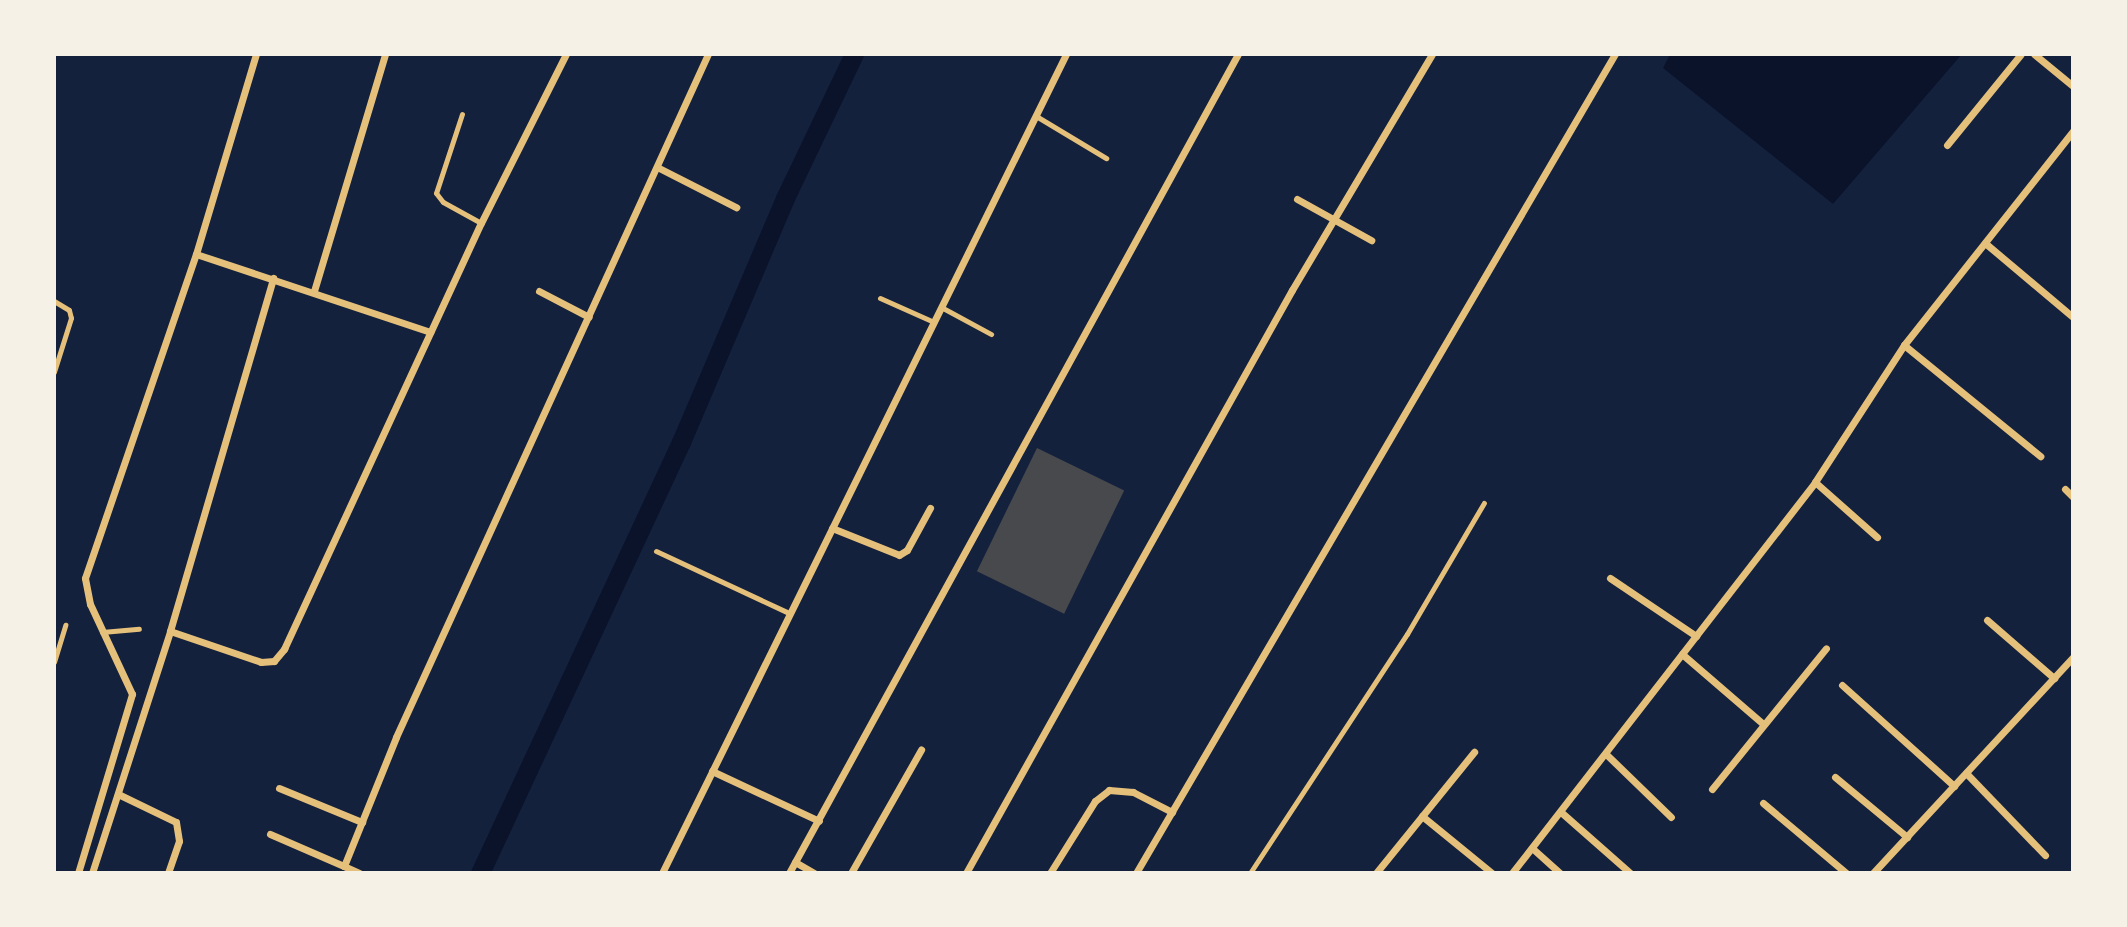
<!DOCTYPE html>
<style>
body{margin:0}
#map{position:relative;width:2127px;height:927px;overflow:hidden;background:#14213d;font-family:"Nunito Sans",sans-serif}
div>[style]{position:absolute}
.water>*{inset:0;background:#0b132b}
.canal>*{height:19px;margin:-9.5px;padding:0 9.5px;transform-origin:9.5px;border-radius:9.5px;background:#0b132b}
.building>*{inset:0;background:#48494c;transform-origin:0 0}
.service>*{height:5px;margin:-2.5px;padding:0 2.5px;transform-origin:2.5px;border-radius:2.5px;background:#e5c07b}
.minor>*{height:7px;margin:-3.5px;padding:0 3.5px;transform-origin:3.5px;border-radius:3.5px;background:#e5c07b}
span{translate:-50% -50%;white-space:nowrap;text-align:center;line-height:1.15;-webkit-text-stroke:7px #f6f1e7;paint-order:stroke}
.frame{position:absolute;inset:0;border:56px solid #f6f1e7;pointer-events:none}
</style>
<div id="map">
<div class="water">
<i style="clip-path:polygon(1670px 54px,1962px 54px,1833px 204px,1663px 68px)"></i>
</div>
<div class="canal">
<i style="left:480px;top:873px;width:476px;rotate:-65deg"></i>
<i style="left:681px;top:442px;width:265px;rotate:-66.9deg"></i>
<i style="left:785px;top:198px;width:160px;rotate:-64.4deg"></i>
</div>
<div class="building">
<i style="left:1037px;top:448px;width:97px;height:137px;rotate:26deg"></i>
</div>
<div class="service">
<i style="left:462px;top:114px;width:83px;rotate:108.2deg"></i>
<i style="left:436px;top:193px;width:11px;rotate:52deg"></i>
<i style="left:443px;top:202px;width:43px;rotate:28.9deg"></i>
<i style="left:1036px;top:116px;width:82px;rotate:31deg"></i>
<i style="left:880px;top:298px;width:59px;rotate:24deg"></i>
<i style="left:54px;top:301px;width:17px;rotate:31deg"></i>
<i style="left:69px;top:310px;width:8px;rotate:76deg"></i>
<i style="left:71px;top:318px;width:57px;rotate:107.5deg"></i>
<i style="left:941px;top:307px;width:57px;rotate:28.4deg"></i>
<i style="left:656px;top:551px;width:147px;rotate:25deg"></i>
<i style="left:102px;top:632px;width:37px;rotate:-5deg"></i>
<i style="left:54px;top:662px;width:39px;rotate:-73deg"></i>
<i style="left:1250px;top:873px;width:286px;rotate:-56.7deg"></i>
<i style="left:1407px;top:634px;width:152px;rotate:-59.6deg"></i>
</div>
<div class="minor">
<i style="left:2034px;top:54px;width:50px;rotate:39.4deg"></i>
<i style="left:1947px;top:145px;width:117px;rotate:-50.9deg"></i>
<i style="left:657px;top:167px;width:89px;rotate:26.9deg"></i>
<i style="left:1297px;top:199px;width:85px;rotate:29deg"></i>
<i style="left:1985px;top:243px;width:115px;rotate:40.1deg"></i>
<i style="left:196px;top:254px;width:247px;rotate:18.4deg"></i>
<i style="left:314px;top:291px;width:247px;rotate:-73.3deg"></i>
<i style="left:539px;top:291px;width:56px;rotate:27.5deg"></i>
<i style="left:1904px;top:345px;width:176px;rotate:39.2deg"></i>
<i style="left:1815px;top:482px;width:83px;rotate:41.6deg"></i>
<i style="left:2065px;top:489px;width:11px;rotate:45deg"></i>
<i style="left:832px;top:528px;width:72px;rotate:21.9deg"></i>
<i style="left:899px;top:555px;width:9px;rotate:-32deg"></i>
<i style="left:907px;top:550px;width:48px;rotate:-61.3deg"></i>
<i style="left:1610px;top:578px;width:104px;rotate:34deg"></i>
<i style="left:1987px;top:620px;width:89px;rotate:40.9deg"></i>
<i style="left:170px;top:631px;width:96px;rotate:18.8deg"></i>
<i style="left:261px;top:662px;width:13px;rotate:-4deg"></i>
<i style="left:274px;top:661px;width:16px;rotate:-50deg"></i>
<i style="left:284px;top:649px;width:469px;rotate:-65.2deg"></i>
<i style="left:481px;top:223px;width:189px;rotate:-63.3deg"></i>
<i style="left:1682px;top:654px;width:107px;rotate:40.8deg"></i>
<i style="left:1842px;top:685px;width:151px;rotate:42deg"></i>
<i style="left:1607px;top:755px;width:89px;rotate:44.1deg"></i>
<i style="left:712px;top:771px;width:118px;rotate:25deg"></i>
<i style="left:1966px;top:773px;width:114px;rotate:46.1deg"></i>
<i style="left:1835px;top:777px;width:94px;rotate:39.8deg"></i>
<i style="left:279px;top:788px;width:90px;rotate:22.3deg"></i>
<i style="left:1712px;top:789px;width:181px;rotate:-51deg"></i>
<i style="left:118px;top:794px;width:64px;rotate:25.8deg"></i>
<i style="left:176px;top:822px;width:19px;rotate:81deg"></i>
<i style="left:179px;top:841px;width:34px;rotate:109deg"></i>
<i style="left:1763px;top:803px;width:109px;rotate:40.1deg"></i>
<i style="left:1562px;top:813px;width:91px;rotate:41.4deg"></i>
<i style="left:1422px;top:816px;width:90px;rotate:39.2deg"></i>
<i style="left:270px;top:834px;width:81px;rotate:23.4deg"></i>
<i style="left:1532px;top:848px;width:38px;rotate:42deg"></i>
<i style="left:795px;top:862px;width:22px;rotate:30deg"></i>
<i style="left:78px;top:873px;width:187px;rotate:-73.2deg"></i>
<i style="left:132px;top:694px;width:99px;rotate:-115deg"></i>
<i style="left:90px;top:604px;width:26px;rotate:-101deg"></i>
<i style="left:85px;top:578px;width:342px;rotate:-71.1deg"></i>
<i style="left:196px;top:254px;width:209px;rotate:-73.3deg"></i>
<i style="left:92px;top:873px;width:254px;rotate:-72.1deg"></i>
<i style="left:170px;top:631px;width:368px;rotate:-73.7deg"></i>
<i style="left:359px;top:873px;width:17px;rotate:-155deg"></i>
<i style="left:344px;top:866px;width:139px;rotate:-68deg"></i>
<i style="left:396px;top:737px;width:751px;rotate:-65.45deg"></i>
<i style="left:662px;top:873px;width:913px;rotate:-63.74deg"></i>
<i style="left:789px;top:873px;width:934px;rotate:-61.27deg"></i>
<i style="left:851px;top:873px;width:142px;rotate:-60.4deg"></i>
<i style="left:966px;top:873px;width:668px;rotate:-60.79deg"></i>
<i style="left:1292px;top:290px;width:274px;rotate:-59.3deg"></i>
<i style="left:1050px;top:873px;width:85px;rotate:-58deg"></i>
<i style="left:1095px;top:801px;width:18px;rotate:-38deg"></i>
<i style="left:1109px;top:790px;width:24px;rotate:5deg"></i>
<i style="left:1133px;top:792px;width:44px;rotate:27.1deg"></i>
<i style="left:1136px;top:873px;width:949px;rotate:-59.68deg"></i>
<i style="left:1376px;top:873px;width:156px;rotate:-51deg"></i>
<i style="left:1512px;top:873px;width:495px;rotate:-52.2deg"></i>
<i style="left:1815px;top:482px;width:163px;rotate:-57deg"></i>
<i style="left:1904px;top:345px;width:273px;rotate:-51.7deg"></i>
<i style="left:1873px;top:873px;width:294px;rotate:-47.2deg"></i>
</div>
<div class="frame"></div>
</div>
